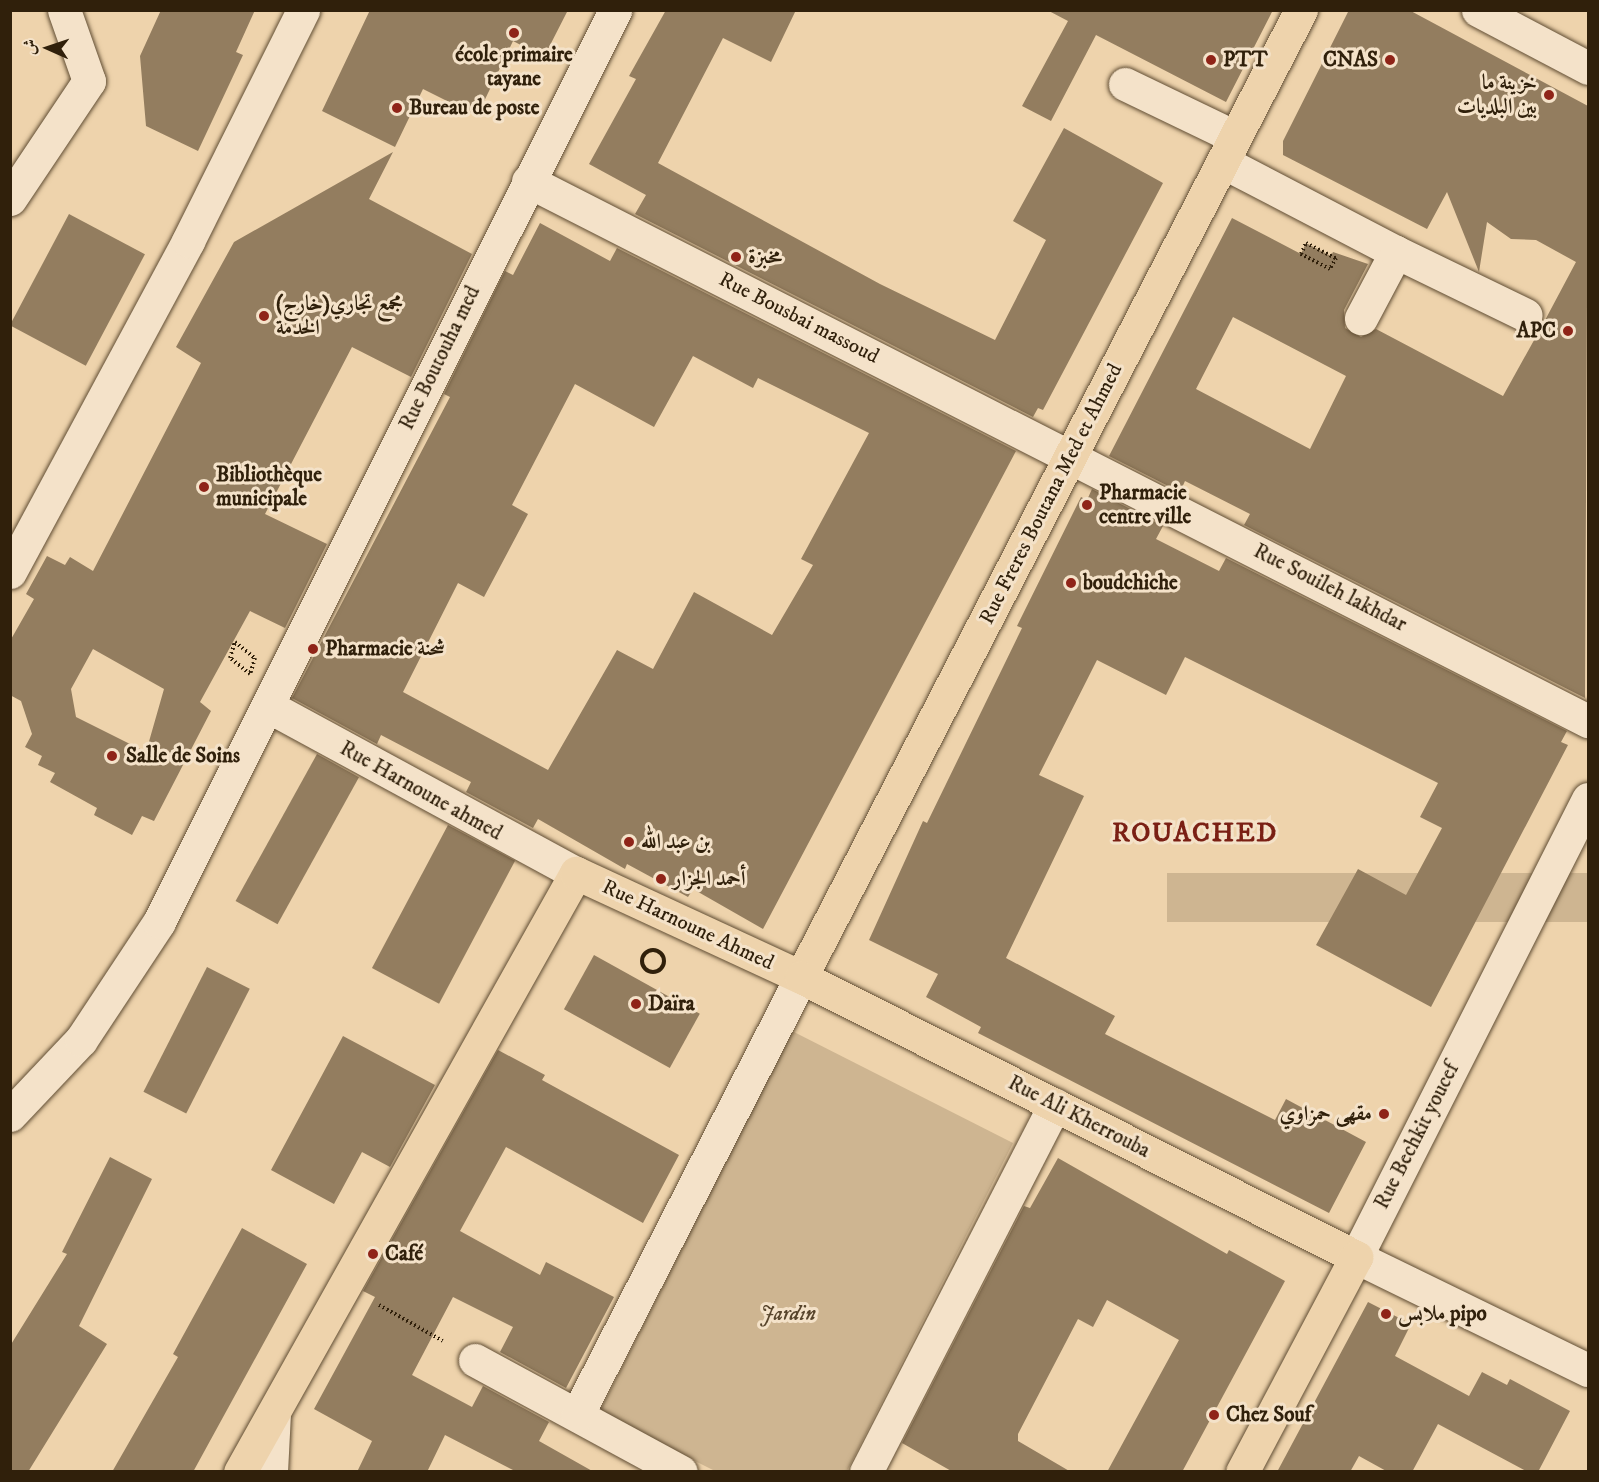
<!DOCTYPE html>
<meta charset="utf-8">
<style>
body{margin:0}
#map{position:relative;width:1599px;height:1482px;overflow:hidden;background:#eed3ac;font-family:"IM FELL DW Pica",Amiri,serif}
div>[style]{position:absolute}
.green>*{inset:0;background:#ceb591;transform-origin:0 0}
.building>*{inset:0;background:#937d5f;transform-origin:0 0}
.path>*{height:4px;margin-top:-2px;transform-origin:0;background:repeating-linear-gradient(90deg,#30200b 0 1.5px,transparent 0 4.5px)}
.path>.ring{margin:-2px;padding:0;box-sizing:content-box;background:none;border:4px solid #30200b;border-radius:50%}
.roads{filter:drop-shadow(0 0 2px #604d33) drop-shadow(0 0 2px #604d33)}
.minor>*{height:33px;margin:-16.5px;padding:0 16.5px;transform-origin:16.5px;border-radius:16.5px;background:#f4e2c9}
.major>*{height:33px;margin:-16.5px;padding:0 16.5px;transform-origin:16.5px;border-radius:16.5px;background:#eed3ac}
.dots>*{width:16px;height:16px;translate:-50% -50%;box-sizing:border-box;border:3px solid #f4e2c9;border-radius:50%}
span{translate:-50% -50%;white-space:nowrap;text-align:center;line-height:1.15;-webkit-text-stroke:6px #f4e2c9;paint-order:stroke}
.poi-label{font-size:21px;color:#30200b;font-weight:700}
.left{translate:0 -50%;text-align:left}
.right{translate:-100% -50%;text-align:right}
.street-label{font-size:21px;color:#30200b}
.park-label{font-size:21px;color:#58452c;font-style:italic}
.district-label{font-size:27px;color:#7a1f14;font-weight:700;letter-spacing:1.5px}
.frame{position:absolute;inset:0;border:12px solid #30200b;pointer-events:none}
.north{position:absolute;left:18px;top:18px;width:60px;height:60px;-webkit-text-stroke:4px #f4e2c9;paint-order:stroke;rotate:273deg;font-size:16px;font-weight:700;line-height:24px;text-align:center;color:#30200b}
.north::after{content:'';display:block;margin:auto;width:21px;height:27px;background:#30200b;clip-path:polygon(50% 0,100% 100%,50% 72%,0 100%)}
</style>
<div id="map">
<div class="green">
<i style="left:1588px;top:873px;width:49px;height:421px;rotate:90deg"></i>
<i style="clip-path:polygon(792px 1031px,1013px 1143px,847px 1471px,715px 1471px,599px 1413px)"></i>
</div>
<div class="building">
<i style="clip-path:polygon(161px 10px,255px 10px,236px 52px,243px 55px,198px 151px,146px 126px,140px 56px)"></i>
<i style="clip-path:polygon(370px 10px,568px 10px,544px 57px,513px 41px,477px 116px,423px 89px,395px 147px,322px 111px)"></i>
<i style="clip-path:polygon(666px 10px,796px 10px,771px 62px,723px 38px,658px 163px,880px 284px,995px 340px,1046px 240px,1013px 221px,1064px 128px,1163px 183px,1043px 410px,1038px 408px,1033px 417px,635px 214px,646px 195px,589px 164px,636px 79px,629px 76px)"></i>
<i style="clip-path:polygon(1047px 10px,1273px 10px,1226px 102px,1096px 35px,1051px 121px,1022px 106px,1068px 21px)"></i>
<i style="clip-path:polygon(evenodd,1349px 10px,1409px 10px,1588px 106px,1585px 698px,1244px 525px,1250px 514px,1185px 481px,1180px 492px,1109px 456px,1232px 218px,1301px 254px,1306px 243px,1331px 256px,1333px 252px,1368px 264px,1344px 310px,1345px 328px,1361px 337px,1376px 329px,1503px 396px,1543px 324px,1576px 262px,1536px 240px,1511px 239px,1487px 222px,1479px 272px,1447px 192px,1427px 229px,1283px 155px,1283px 141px,1349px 10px,1233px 317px,1346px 376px,1310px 449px,1196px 389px,1233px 317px)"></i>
<i style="clip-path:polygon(evenodd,393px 152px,369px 199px,472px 254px,411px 377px,352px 347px,265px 514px,327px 544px,285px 628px,250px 611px,200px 702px,211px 711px,154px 821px,142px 816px,132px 835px,94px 815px,97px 808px,50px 782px,55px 773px,38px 765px,42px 756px,25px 747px,32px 734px,21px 701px,10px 695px,10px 641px,34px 599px,26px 594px,47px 556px,65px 565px,70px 557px,93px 571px,201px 363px,176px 347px,234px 242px,393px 152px,93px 649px,164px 689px,146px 752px,76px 717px,71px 689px,93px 649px)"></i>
<i style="left:69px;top:214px;width:86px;height:126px;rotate:28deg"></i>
<i style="clip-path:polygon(evenodd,540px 223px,610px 261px,617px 248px,1016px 451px,763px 929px,693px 889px,688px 897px,627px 864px,625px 869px,538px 819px,533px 828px,466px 792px,471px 782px,381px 735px,377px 744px,292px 698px,450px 397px,444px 394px,505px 271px,513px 275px,540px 223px,693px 356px,753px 388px,758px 378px,869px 433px,801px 559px,813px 565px,772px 635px,694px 592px,653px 669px,617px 650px,548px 770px,403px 692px,458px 583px,484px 597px,528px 514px,512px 505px,575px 384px,654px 427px,693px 356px)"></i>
<i style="clip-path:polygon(1092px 489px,1163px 526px,1156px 539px,1219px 571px,1226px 558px,1567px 731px,1561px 742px,1568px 745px,1431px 1007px,1316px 945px,1358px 869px,1406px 895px,1442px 828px,1420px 817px,1438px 783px,1185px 657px,1166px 695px,1097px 660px,1039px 775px,1084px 796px,1006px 958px,1115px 1016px,1105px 1034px,1275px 1120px,1286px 1099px,1366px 1142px,1329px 1213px,978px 1033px,981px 1027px,926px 997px,938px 974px,869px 940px,923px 821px,927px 823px,1022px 628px,1017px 626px,1081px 497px,1087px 500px)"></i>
<i style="left:317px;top:754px;width:48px;height:168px;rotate:29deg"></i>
<i style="left:448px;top:825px;width:76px;height:162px;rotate:28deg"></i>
<i style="left:594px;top:955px;width:121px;height:62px;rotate:29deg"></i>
<i style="left:207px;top:967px;width:48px;height:140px;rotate:27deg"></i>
<i style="clip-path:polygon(343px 1036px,435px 1085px,390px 1167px,362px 1152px,334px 1204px,271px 1170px)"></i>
<i style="clip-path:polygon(498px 1050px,545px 1075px,542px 1080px,679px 1155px,643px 1223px,506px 1147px,460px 1231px,540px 1275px,546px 1262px,614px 1297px,566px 1388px,500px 1352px,513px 1327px,453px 1297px,412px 1375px,472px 1407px,483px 1386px,549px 1422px,539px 1441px,594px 1472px,517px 1472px,445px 1435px,427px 1472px,357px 1472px,372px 1441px,314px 1409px,375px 1297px,363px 1291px)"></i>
<i style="clip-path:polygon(110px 1157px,152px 1179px,79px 1326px,107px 1344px,28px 1472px,10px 1472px,10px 1346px,67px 1254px,62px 1252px)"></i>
<i style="clip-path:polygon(1058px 1158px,1227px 1254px,1229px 1250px,1285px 1281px,1182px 1472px,1107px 1472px,1179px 1340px,1107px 1300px,1093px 1327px,1078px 1319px,1018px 1434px,1018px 1441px,1071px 1472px,953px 1472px,902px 1443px,1024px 1206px,1030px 1208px)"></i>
<i style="clip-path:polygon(242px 1228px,307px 1264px,193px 1472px,112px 1472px,178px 1357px,173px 1354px)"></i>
<i style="clip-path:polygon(1368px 1302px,1411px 1324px,1395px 1356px,1469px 1396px,1482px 1372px,1507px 1385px,1510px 1379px,1570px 1411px,1538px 1472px,1528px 1472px,1438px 1424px,1412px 1472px,1388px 1472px,1359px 1456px,1350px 1472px,1277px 1472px)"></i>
</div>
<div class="path">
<i style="left:1306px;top:243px;width:34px;rotate:27deg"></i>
<i style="left:1336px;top:258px;width:13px;rotate:119deg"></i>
<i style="left:1330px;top:269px;width:33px;rotate:-153deg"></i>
<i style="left:1301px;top:254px;width:12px;rotate:-66deg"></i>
<i style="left:235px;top:642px;width:26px;rotate:39deg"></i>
<i style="left:255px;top:658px;width:17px;rotate:107deg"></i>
<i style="left:250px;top:674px;width:26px;rotate:-141deg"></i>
<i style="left:230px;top:658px;width:17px;rotate:-73deg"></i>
<i class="ring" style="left:642px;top:950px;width:18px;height:18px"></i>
<i style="left:379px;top:1305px;width:73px;rotate:29.4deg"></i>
</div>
<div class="roads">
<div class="minor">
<i style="left:1478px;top:10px;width:124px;rotate:27.8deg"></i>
<i style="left:1125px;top:84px;width:122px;rotate:25.7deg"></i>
<i style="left:1223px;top:162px;width:195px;rotate:27.5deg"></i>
<i style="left:1396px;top:252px;width:75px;rotate:117.9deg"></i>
<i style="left:528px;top:181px;width:1190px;rotate:27deg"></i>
<i style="left:10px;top:199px;width:142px;rotate:-56.2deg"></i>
<i style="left:89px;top:81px;width:75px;rotate:-109.4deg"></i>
<i style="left:1396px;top:252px;width:144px;rotate:25.9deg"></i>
<i style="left:10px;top:572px;width:376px;rotate:-61.7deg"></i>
<i style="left:188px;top:241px;width:258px;rotate:-63.5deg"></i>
<i style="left:268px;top:706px;width:350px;rotate:28.5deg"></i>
<i style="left:1588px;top:799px;width:513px;rotate:116.86deg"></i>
<i style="left:1356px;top:1257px;width:258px;rotate:26deg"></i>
<i style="left:10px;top:1115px;width:103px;rotate:-46.6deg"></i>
<i style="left:81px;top:1040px;width:141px;rotate:-56.5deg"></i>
<i style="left:159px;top:922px;width:1020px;rotate:-63.43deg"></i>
<i style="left:475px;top:1360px;width:234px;rotate:28.5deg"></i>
<i style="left:577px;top:1415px;width:492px;rotate:-62.9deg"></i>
<i style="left:271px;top:1472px;width:59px;rotate:-87.1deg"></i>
<i style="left:866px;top:1472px;width:413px;rotate:-62.8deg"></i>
</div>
<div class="major">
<i style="left:801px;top:977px;width:1089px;rotate:-62.66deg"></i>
<i style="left:240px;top:1472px;width:687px;rotate:-60.71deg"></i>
<i style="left:576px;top:873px;width:248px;rotate:24.8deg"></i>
<i style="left:801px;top:977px;width:622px;rotate:26.77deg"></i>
<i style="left:1356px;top:1257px;width:243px;rotate:117.9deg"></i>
</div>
</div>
<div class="dots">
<i style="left:514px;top:33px;background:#8f2418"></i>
<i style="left:1211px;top:60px;background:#8f2418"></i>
<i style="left:1390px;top:60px;background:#8f2418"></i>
<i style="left:1549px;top:95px;background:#8f2418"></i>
<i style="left:397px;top:108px;background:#8f2418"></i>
<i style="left:736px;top:257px;background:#8f2418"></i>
<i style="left:264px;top:316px;background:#8f2418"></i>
<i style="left:1568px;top:331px;background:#8f2418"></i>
<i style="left:204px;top:487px;background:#8f2418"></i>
<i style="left:1087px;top:505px;background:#8f2418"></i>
<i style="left:1071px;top:583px;background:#8f2418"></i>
<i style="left:313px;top:649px;background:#8f2418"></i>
<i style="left:112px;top:756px;background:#8f2418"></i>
<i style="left:629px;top:842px;background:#8f2418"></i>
<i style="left:661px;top:879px;background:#8f2418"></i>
<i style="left:636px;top:1004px;background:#8f2418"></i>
<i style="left:1384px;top:1114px;background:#8f2418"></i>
<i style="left:373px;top:1254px;background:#8f2418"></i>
<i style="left:1386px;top:1314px;background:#8f2418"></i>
<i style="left:1214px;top:1415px;background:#8f2418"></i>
</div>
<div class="poi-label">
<span style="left:514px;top:67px">école primaire<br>tayane</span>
<span class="left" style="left:1223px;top:60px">PTT</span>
<span class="right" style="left:1378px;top:60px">CNAS</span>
<span class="right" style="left:1537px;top:95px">خزينة ما<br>بين البلديات</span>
<span class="left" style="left:409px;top:108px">Bureau de poste</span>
<span class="left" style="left:748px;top:257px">مخبزة</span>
<span class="left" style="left:276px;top:316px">(مجمع تجاري(خارج<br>الخدمة</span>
<span class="right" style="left:1556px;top:331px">APC</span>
<span class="left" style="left:216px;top:487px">Bibliothèque<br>municipale</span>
<span class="left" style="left:1099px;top:505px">Pharmacie<br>centre ville</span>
<span class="left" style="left:1083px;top:583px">boudchiche</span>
<span class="left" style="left:325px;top:649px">Pharmacie شحنة</span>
<span class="left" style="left:126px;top:756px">Salle de Soins</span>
<span class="left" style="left:641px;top:842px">بن عبد الله</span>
<span class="left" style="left:673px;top:879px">أحمد الجزار</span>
<span class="left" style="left:648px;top:1004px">Daïra</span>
<span class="right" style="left:1372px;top:1114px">مقهى حمزاوي</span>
<span class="left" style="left:385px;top:1254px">Café</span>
<span class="left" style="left:1398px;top:1314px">ملابس pipo</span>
<span class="left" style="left:1226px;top:1415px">Chez Souf</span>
</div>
<div class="street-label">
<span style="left:799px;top:318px;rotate:27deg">Rue Bousbai massoud</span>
<span style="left:440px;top:358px;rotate:-64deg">Rue Boutouha med</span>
<span style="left:1051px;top:494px;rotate:-63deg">Rue Freres Boutana Med et Ahmed</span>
<span style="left:1330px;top:588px;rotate:27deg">Rue Souileh lakhdar</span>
<span style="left:421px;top:791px;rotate:29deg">Rue Harnoune ahmed</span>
<span style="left:688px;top:925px;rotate:25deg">Rue Harnoune Ahmed</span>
<span style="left:1079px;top:1117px;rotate:27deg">Rue Ali Kherrouba</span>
<span style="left:1417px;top:1136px;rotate:-63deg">Rue Bechkit youcef</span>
</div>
<div class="park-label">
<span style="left:788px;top:1314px">Jardin</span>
</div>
<div class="district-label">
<span style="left:1195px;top:834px">ROUACHED</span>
</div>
<div class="frame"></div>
<div class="north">ش</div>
</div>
